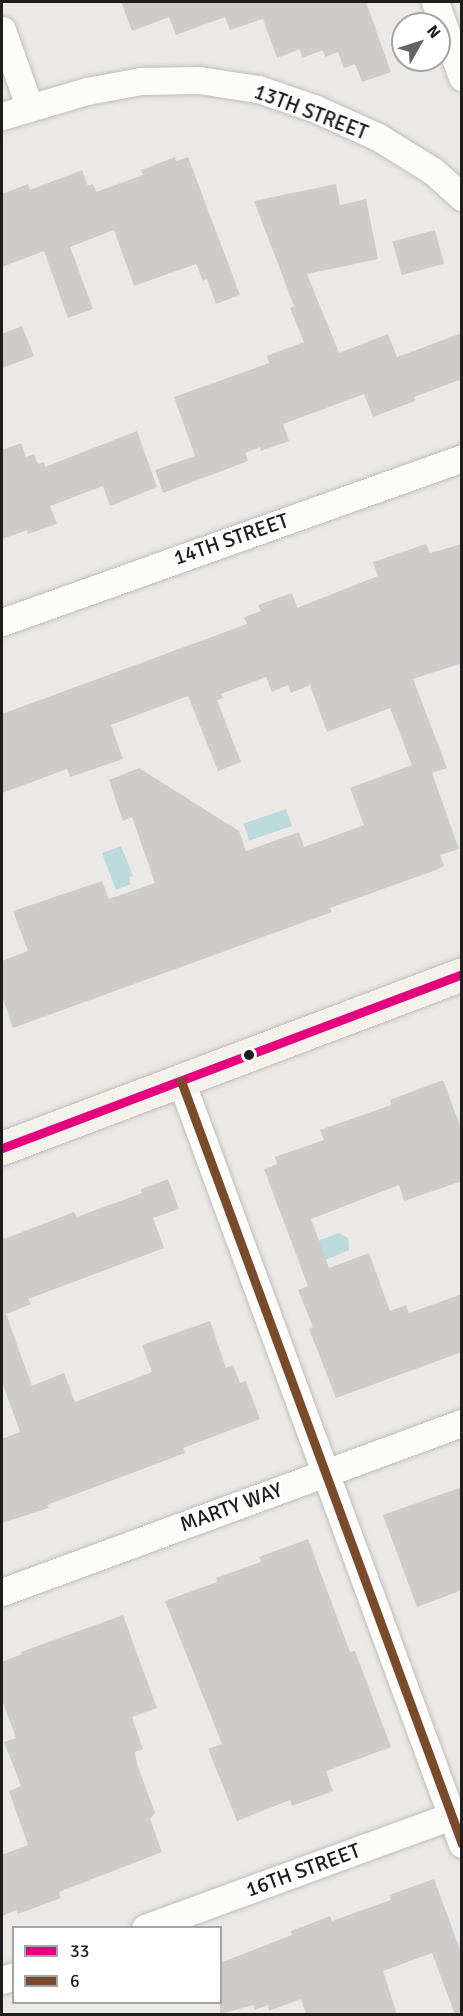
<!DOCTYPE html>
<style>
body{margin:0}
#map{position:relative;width:463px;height:2016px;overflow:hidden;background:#ebe9e6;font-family:Signika,sans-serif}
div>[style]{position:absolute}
.water>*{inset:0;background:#bcd9dc;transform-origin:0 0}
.building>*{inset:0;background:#cecbc9;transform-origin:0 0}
.roads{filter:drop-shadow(0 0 2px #bebebc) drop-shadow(0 0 2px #bebebc)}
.street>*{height:27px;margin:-13.5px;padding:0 13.5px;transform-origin:13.5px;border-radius:13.5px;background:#fcfcfb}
.secondary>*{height:33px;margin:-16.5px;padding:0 16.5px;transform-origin:16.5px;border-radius:16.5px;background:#f2f1ea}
.bus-1>*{height:9px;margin:-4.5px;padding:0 4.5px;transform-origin:4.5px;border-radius:4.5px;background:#e5007d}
.bus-2>*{height:9px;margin:-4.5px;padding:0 4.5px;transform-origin:4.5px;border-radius:4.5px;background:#7a4b2a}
.dots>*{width:16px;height:16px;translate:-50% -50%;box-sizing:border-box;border:3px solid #fff;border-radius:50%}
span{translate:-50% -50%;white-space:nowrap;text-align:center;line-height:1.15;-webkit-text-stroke:5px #fff;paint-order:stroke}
.street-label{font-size:21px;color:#1d1d1d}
.frame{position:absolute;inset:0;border:3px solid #1d1d1d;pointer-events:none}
.legend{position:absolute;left:12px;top:1926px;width:210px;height:78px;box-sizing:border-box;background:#fff;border:2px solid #a5a5a5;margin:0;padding:8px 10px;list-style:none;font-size:18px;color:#1d1d1d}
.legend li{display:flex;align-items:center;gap:12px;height:30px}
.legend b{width:30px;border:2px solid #a5a5a5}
.north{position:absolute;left:391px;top:12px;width:60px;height:60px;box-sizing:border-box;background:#fff;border:2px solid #a5a5a5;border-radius:50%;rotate:51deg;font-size:16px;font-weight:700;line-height:24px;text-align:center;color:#1d1d1d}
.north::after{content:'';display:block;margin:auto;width:21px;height:27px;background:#656463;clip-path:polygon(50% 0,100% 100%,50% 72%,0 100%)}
</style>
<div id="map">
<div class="water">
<i style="left:286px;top:809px;width:18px;height:45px;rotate:71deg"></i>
<i style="clip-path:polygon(121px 846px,133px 876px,129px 877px,131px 884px,116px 890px,102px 853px)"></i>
<i style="clip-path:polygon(339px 1233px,348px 1238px,349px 1250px,311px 1266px,304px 1246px)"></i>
</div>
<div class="building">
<i style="clip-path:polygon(121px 2px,366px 2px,391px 72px,362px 82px,355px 64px,344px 68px,338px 52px,325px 57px,323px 50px,302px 58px,300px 49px,277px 58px,263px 19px,230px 30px,225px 17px,176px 35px,169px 17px,132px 31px)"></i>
<i style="clip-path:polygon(175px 157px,176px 161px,188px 157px,240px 295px,216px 304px,207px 279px,203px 281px,196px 264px,134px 286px,114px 230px,70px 247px,93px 309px,68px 318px,44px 251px,2px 267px,2px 194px,28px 184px,30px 190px,82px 170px,88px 186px,93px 184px,96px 192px,143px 175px,141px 170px)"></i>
<i style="clip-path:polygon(336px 184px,340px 205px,366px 199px,378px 259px,307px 274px,339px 353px,388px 334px,397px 357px,462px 333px,462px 379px,414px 397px,415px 401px,373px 417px,364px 394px,283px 424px,289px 441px,261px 451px,260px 447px,245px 453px,248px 461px,163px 493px,155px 470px,195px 456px,174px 397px,269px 363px,267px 356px,304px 342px,290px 308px,294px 306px,254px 201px)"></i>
<i style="left:435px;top:230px;width:35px;height:44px;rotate:75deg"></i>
<i style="clip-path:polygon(22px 326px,34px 356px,2px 368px,2px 334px)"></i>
<i style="clip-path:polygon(137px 431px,157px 487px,110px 506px,103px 486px,50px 506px,57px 524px,28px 534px,27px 530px,2px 539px,2px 450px,21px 443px,26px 457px,34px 454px,38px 464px,44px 462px,45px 467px)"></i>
<i style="clip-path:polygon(426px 544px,430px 553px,462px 544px,462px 663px,413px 679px,447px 768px,432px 773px,459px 849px,440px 855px,444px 866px,436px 870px,330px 908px,332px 912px,13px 1028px,2px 996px,2px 961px,28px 951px,13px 911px,102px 881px,109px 899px,155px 883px,132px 817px,123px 821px,109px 780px,139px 768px,239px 831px,246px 851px,299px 832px,304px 847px,364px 825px,350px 788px,412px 765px,390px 708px,327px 732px,310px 685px,291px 693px,288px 685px,272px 692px,266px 677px,221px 694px,223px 698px,217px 700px,241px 762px,218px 771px,188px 696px,111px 725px,123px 759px,70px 777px,67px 769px,2px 793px,2px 714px,247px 624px,244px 617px,261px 611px,258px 605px,292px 593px,297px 608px,378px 576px,373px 562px)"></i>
<i style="clip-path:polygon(443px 1080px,462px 1131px,462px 1181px,404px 1201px,399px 1185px,311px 1219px,329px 1268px,369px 1253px,390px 1311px,406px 1305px,409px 1313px,462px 1294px,462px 1352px,336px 1398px,309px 1329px,313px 1327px,298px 1290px,308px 1286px,264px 1169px,277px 1164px,275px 1157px,324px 1140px,320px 1130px,391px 1105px,390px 1100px)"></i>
<i style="clip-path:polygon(168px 1179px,179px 1209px,153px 1218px,164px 1248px,28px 1299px,31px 1304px,6px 1314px,32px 1386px,64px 1373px,75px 1402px,152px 1372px,142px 1345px,210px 1321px,226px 1368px,233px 1365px,240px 1383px,246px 1381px,260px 1419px,183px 1448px,185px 1453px,47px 1505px,49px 1508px,2px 1523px,2px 1439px,20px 1432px,2px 1382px,2px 1235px,4px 1239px,74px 1212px,77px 1217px,142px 1193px,141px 1189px)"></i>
<i style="clip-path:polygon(462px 1487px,462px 1590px,417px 1607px,383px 1515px)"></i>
<i style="clip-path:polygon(308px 1539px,350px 1652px,355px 1651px,391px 1747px,326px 1771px,333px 1791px,292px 1806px,290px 1800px,237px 1821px,208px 1749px,222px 1744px,165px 1601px,217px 1582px,216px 1578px,261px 1562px,259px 1557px)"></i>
<i style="clip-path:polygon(123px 1615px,157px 1708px,132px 1717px,143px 1749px,135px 1752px,137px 1764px,155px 1813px,150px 1819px,162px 1852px,59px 1892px,61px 1898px,18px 1914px,16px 1910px,2px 1916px,2px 1855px,28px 1845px,9px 1791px,21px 1786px,4px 1742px,16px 1738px,2px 1700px,2px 1662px,22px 1654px,21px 1652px)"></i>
<i style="clip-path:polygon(434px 1879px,462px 1955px,462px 2014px,455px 2014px,432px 1953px,383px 1971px,397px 2014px,306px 2014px,301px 1999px,269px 2011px,268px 2005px,255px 2010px,253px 2005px,220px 2014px,220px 1963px,292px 1935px,291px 1931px,330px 1916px,332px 1921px,391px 1900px,389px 1895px)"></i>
</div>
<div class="roads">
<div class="street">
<i style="left:435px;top:2px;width:80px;rotate:70.2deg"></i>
<i style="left:2px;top:30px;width:81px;rotate:70.4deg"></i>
<i style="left:2px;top:116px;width:89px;rotate:-16.4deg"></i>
<i style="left:87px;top:91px;width:55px;rotate:-10.5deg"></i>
<i style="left:141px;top:81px;width:58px;rotate:-1deg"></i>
<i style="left:199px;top:80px;width:60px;rotate:8.7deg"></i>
<i style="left:258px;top:89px;width:59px;rotate:18.7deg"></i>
<i style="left:314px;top:108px;width:70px;rotate:24.4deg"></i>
<i style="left:378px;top:137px;width:65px;rotate:31.7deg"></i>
<i style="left:433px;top:171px;width:39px;rotate:42deg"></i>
<i style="left:2px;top:622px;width:488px;rotate:-19.6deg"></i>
<i style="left:181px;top:1081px;width:813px;rotate:69.78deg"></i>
<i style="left:2px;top:1592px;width:490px;rotate:-20.2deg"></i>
<i style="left:145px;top:1928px;width:338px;rotate:-20.1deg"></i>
<i style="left:2px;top:1980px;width:13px;rotate:-18deg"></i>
</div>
<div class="secondary">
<i style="left:2px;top:1148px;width:492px;rotate:-20.7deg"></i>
</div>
</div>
<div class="bus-1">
<i style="left:2px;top:1148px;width:492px;rotate:-20.7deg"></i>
</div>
<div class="bus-2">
<i style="left:181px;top:1081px;width:813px;rotate:69.78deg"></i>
</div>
<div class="dots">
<i style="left:249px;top:1055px;background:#1d1d1d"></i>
</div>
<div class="street-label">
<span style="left:311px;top:112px;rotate:21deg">13TH STREET</span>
<span style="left:231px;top:539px;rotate:-19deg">14TH STREET</span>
<span style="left:231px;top:1507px;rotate:-20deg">MARTY WAY</span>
<span style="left:303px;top:1870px;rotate:-20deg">16TH STREET</span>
</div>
<div class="frame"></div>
<ul class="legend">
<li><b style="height:8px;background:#e5007d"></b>33</li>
<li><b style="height:8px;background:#7a4b2a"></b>6</li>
</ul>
<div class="north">N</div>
</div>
